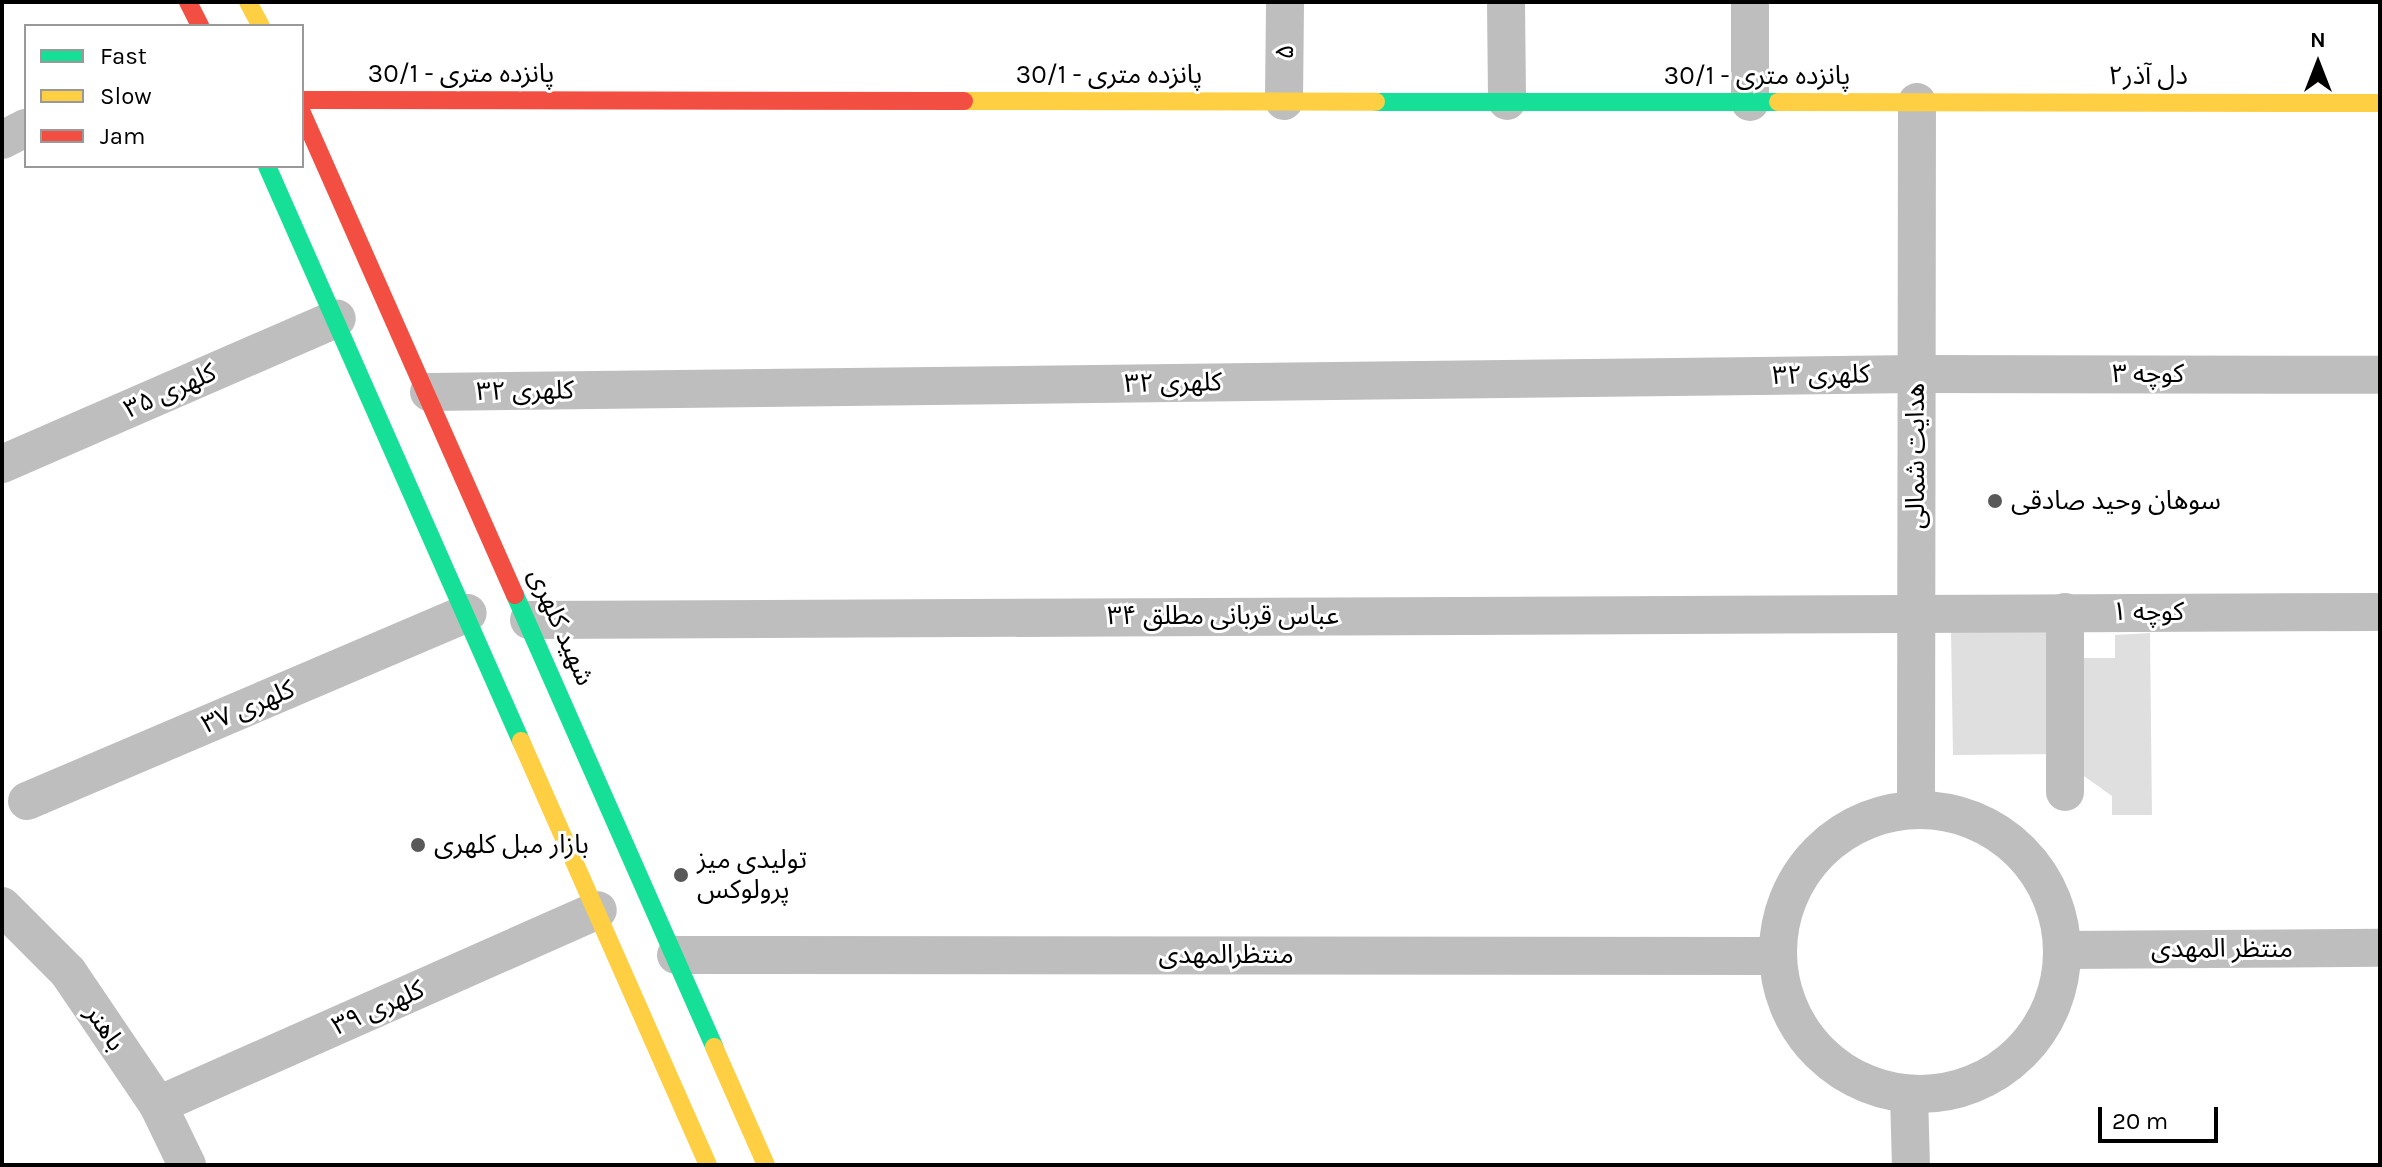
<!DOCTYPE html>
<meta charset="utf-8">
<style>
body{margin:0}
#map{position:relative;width:2382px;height:1167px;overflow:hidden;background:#fff;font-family:Karla,"Noto Sans Arabic",sans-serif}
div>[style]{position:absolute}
.building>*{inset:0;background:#dfdfdf}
.street>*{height:38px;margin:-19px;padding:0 19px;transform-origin:19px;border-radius:19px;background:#bebebe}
.street>.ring{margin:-19px;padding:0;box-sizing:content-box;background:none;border:38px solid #bebebe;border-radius:50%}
.fast>*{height:18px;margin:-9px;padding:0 9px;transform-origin:9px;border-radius:9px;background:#16e098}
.slow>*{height:18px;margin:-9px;padding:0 9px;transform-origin:9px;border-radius:9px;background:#ffcf43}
.jam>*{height:18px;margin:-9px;padding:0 9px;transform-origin:9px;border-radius:9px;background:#f24e42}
.dots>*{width:22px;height:22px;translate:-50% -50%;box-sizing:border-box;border:4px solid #fff;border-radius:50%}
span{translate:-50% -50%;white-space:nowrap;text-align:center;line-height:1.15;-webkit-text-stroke:6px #fff;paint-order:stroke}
.street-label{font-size:26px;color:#000}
.poi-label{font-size:26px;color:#000}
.left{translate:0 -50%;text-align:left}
.frame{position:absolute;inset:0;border:4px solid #000;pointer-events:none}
.legend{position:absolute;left:24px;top:24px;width:280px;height:144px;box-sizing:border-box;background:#fff;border:2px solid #999;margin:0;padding:10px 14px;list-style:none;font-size:24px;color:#000}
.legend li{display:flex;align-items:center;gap:16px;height:40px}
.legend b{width:40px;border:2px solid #999}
.north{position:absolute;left:2278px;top:24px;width:80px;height:80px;-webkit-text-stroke:6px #fff;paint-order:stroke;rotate:0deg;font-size:22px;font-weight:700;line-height:32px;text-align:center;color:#000}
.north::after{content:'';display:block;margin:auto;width:28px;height:36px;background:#000;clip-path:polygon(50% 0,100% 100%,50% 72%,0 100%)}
.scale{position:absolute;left:2098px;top:1107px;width:120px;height:36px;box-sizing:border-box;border:4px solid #000;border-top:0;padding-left:10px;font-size:24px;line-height:28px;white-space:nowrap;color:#000;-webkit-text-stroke:6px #fff;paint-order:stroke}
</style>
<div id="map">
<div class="building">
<i style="clip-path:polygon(2044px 626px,2052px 635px,2053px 754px,1953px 755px,1951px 631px)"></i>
<i style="clip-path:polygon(2150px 633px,2152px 815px,2112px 815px,2112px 796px,2081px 774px,2079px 658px,2115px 658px,2115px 635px)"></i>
</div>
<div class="street">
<i style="left:1506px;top:2px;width:99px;rotate:89.4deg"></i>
<i style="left:1284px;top:101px;width:99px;rotate:-89.4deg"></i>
<i style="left:1750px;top:102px;width:100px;rotate:-90deg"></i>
<i style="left:2px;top:140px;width:27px;rotate:-27deg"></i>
<i style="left:429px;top:392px;width:1488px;rotate:-0.69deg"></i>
<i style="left:1917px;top:374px;width:463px;rotate:0.1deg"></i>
<i style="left:2px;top:464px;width:365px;rotate:-23.5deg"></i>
<i style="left:2065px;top:612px;width:180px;rotate:90deg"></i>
<i style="left:529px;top:620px;width:1851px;rotate:-0.25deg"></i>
<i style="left:27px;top:801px;width:479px;rotate:-23.1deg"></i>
<i style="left:1916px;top:809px;width:707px;rotate:-89.92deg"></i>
<i class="ring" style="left:1778px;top:810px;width:246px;height:246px"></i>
<i style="left:2px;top:906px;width:93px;rotate:45deg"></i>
<i style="left:68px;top:972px;width:161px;rotate:55.9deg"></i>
<i style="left:158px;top:1105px;width:67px;rotate:64.2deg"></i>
<i style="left:2064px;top:950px;width:316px;rotate:-0.4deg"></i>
<i style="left:676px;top:955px;width:1100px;rotate:0.05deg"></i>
<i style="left:1909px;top:1095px;width:70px;rotate:88.4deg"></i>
<i style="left:158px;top:1105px;width:481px;rotate:-23.9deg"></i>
</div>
<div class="fast">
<i style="left:1376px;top:102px;width:402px"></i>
<i style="left:267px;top:166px;width:629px;rotate:66.17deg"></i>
<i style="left:515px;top:595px;width:494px;rotate:66.2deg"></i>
</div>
<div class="slow">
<i style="left:248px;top:2px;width:27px;rotate:62deg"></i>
<i style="left:964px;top:101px;width:412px;rotate:0.1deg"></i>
<i style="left:1778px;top:102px;width:602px;rotate:0.1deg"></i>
<i style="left:521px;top:741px;width:463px;rotate:66.2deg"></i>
<i style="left:714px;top:1047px;width:129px;rotate:66.2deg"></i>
</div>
<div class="jam">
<i style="left:188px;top:2px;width:27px;rotate:63deg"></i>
<i style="left:302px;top:100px;width:662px;rotate:0.09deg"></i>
<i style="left:302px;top:113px;width:527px;rotate:66.16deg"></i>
</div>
<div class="dots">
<i style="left:1995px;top:501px;background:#595959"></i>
<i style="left:418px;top:845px;background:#595959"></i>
<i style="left:681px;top:875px;background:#595959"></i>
</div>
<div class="street-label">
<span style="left:1285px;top:52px;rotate:-89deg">۵</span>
<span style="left:461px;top:74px">30/1 - پانزده متری</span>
<span style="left:1109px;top:75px">30/1 - پانزده متری</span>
<span style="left:1757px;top:76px">30/1 - پانزده متری</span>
<span style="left:2148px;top:76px">دل آذر۲</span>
<span style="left:2148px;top:374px">کوچه ۳</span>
<span style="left:1821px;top:375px;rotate:-1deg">کلهری ۳۲</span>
<span style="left:1173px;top:383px;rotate:-1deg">کلهری ۳۲</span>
<span style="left:170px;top:391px;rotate:-24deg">کلهری ۳۵</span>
<span style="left:525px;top:391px;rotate:-1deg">کلهری ۳۲</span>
<span style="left:1916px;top:456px;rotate:-90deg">هدایت شمالی</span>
<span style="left:2148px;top:612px">کوچه ۱</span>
<span style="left:1223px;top:616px">عباس قربانی مطلق ۳۴</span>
<span style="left:561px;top:627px;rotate:66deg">شهید کلهری</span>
<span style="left:248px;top:707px;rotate:-23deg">کلهری ۳۷</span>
<span style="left:2222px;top:949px">منتظر المهدی</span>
<span style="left:1226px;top:955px">منتظرالمهدی</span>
<span style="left:378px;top:1008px;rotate:-24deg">کلهری ۳۹</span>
<span style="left:105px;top:1028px;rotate:56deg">باهنر</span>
</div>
<div class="poi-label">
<span class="left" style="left:2011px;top:501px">سوهان وحید صادقی</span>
<span class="left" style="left:434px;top:845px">بازار مبل کلهری</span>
<span class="left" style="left:697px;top:875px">تولیدی میز<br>پرولوکس</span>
</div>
<div class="frame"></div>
<ul class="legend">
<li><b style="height:10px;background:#16e098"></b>Fast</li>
<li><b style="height:10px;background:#ffcf43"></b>Slow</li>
<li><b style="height:10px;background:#f24e42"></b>Jam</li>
</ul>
<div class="north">N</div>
<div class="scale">20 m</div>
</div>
